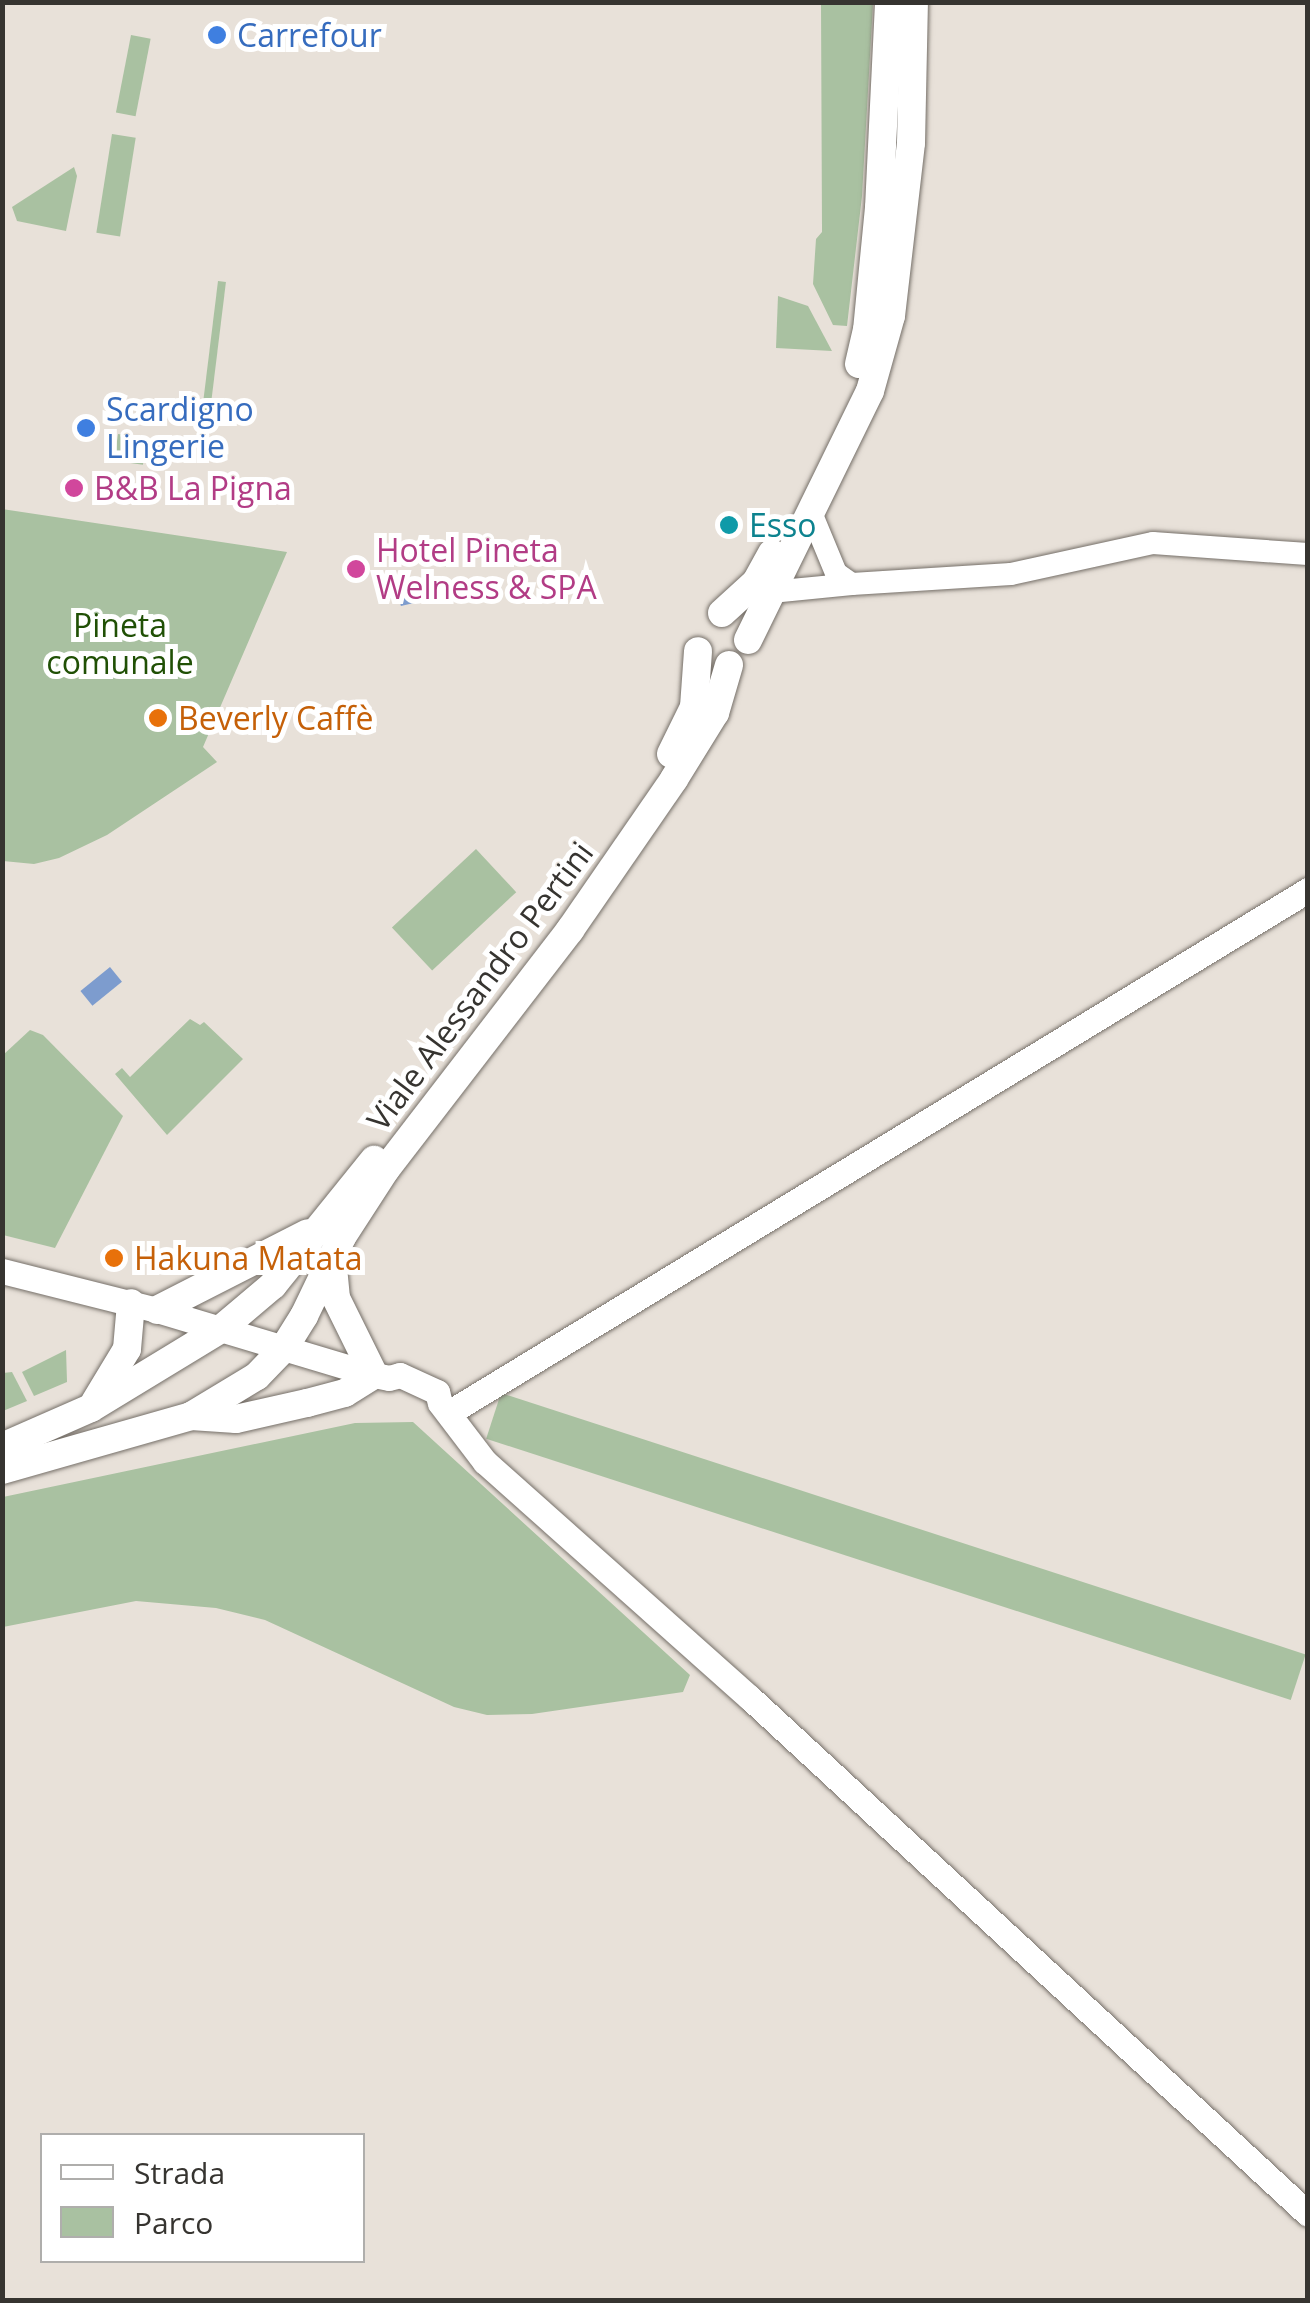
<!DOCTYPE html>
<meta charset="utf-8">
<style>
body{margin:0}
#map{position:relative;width:1310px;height:2303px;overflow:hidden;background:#e8e1d9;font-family:"Open Sans",sans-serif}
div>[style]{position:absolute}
.green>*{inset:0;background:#a9c1a1;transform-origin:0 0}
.water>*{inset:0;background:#7d9cce;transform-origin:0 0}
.roads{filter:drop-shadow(0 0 2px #756f68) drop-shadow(0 0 2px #756f68)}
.tertiary>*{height:22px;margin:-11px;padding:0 11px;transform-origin:11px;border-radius:11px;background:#fff}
.secondary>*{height:25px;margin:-12.5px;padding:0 12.5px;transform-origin:12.5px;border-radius:12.5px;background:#fff}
.primary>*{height:28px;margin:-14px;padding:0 14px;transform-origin:14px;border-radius:14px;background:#fff}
.dots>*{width:28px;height:28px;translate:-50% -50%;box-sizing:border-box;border:5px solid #fff;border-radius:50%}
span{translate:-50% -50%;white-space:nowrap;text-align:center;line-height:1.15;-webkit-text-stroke:10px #fff;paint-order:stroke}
.shop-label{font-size:32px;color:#366cbe}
.left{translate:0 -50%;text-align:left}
.hotel-label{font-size:32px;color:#b23c85}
.culture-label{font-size:32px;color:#0d838f}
.park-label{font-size:32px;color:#205005}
.food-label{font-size:32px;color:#c56008}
.street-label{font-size:32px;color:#363430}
.frame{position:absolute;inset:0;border:5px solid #363430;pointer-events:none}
.legend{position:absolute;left:40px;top:2133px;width:325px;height:130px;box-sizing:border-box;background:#fff;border:2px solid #afaeac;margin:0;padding:12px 18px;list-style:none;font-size:30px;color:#363430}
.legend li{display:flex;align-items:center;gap:20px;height:50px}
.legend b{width:50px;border:2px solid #afaeac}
</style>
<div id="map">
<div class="green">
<i style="clip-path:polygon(821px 3px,873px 3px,862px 196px,847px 326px,833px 325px,813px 284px,816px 239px,822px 232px)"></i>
<i style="left:131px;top:35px;width:20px;height:79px;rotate:11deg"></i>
<i style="left:112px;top:134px;width:24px;height:100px;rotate:9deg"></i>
<i style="clip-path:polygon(74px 167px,77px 176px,66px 231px,17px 221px,12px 207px)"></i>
<i style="left:218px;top:281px;width:8px;height:140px;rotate:7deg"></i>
<i style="clip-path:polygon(778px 296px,808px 306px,832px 351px,776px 348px)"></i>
<i style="left:118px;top:434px;width:29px;height:27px;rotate:8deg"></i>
<i style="clip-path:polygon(2px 509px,287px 552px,203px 747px,217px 762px,107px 835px,59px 858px,34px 864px,3px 861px)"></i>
<i style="left:476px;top:849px;width:59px;height:115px;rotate:47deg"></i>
<i style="clip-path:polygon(190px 1019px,200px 1025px,204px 1022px,243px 1059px,167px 1135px,115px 1074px,122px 1068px,130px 1077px)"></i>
<i style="clip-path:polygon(30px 1030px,43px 1035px,123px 1116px,55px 1248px,3px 1235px,3px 1055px)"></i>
<i style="clip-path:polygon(66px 1350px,67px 1382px,34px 1396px,22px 1372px)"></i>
<i style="clip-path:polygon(12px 1372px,27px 1401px,3px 1411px,3px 1373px)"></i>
<i style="left:501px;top:1393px;width:846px;height:48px;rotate:18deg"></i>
<i style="clip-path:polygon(413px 1422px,690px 1675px,683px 1692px,532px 1714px,487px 1715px,454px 1707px,265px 1620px,216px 1608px,136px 1601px,3px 1627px,3px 1497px,355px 1423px)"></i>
</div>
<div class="water">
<i style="left:438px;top:580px;width:17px;height:42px;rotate:77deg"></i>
<i style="left:110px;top:967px;width:19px;height:38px;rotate:51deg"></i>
</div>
<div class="roads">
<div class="tertiary">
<i style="left:812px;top:515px;width:63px;rotate:67.5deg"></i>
<i style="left:836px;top:573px;width:19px;rotate:35deg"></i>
<i style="left:852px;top:584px;width:159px;rotate:-3.6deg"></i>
<i style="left:1011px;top:574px;width:145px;rotate:-12.3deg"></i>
<i style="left:1153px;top:543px;width:155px;rotate:4.1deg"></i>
<i style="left:771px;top:592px;width:81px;rotate:-5.6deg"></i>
</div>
<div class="secondary">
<i style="left:2px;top:1271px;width:160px;rotate:14.1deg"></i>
<i style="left:157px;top:1310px;width:227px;rotate:16.7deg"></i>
<i style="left:374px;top:1375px;width:15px;rotate:11deg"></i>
<i style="left:389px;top:1378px;width:11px;rotate:-15deg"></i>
<i style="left:400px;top:1375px;width:41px;rotate:24.7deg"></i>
<i style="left:437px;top:1392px;width:11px;rotate:75deg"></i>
<i style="left:440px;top:1403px;width:74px;rotate:52.7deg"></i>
<i style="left:485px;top:1462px;width:353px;rotate:41.7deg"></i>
<i style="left:749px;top:1697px;width:761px;rotate:42.76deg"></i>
<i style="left:450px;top:1412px;width:1004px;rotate:-31.32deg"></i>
</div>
<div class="primary">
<i style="left:859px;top:364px;width:35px;rotate:-77deg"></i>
<i style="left:867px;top:330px;width:123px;rotate:-84.4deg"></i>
<i style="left:879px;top:208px;width:206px;rotate:-87.2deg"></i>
<i style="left:722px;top:613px;width:46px;rotate:-42.4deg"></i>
<i style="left:756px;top:582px;width:33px;rotate:-61deg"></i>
<i style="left:748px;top:640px;width:277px;rotate:-63.9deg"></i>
<i style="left:870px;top:391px;width:78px;rotate:-74.4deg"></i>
<i style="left:891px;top:316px;width:174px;rotate:-83.4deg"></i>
<i style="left:911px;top:143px;width:141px;rotate:-88.8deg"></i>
<i style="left:671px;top:754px;width:52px;rotate:-63.9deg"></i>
<i style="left:694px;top:707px;width:56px;rotate:-85.9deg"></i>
<i style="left:157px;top:1310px;width:169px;rotate:-27deg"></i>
<i style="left:95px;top:1402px;width:62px;rotate:-58.9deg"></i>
<i style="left:127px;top:1349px;width:46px;rotate:-85deg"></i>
<i style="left:191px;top:1416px;width:45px;rotate:3.8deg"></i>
<i style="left:236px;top:1419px;width:73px;rotate:-12.7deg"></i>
<i style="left:307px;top:1403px;width:39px;rotate:-15deg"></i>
<i style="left:345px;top:1393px;width:34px;rotate:-32deg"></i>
<i style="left:374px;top:1375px;width:86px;rotate:-116.3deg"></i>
<i style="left:336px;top:1298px;width:41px;rotate:-95.6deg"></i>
<i style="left:2px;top:1447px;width:97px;rotate:-23.7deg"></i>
<i style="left:91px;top:1408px;width:152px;rotate:-31.3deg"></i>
<i style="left:221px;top:1329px;width:68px;rotate:-40.2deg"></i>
<i style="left:273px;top:1285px;width:161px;rotate:-51.1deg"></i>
<i style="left:2px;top:1470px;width:197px;rotate:-15.9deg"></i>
<i style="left:191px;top:1416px;width:77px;rotate:-31.2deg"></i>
<i style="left:257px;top:1376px;width:39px;rotate:-46deg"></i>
<i style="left:284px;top:1348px;width:38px;rotate:-58deg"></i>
<i style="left:304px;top:1316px;width:88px;rotate:-64.3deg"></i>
<i style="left:342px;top:1237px;width:81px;rotate:-57.1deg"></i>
<i style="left:386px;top:1169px;width:302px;rotate:-52.4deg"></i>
<i style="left:570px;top:930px;width:183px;rotate:-55.4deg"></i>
<i style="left:674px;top:779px;width:78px;rotate:-58.2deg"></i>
<i style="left:715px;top:713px;width:50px;rotate:-73.7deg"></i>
</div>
</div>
<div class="dots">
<i style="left:217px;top:35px;background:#3f7fe0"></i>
<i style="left:86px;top:428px;background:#3f7fe0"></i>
<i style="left:74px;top:488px;background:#d1479c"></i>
<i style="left:729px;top:525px;background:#0f9aa8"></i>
<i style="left:356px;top:569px;background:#d1479c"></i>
<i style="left:158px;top:718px;background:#e8710a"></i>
<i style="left:114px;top:1258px;background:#e8710a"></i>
</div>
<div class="shop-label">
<span class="left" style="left:237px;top:35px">Carrefour</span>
<span class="left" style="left:106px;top:428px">Scardigno<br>Lingerie</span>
</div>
<div class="hotel-label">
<span class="left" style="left:94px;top:488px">B&amp;B La Pigna</span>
<span class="left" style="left:376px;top:569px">Hotel Pineta<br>Welness &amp; SPA</span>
</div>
<div class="culture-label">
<span class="left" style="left:749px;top:525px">Esso</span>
</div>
<div class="park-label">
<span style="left:120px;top:644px">Pineta<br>comunale</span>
</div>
<div class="food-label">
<span class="left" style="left:178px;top:718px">Beverly Caffè</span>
<span class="left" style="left:134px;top:1258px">Hakuna Matata</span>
</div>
<div class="street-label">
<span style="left:480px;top:986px;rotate:-53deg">Viale Alessandro Pertini</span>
</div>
<div class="frame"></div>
<ul class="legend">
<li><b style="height:12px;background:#fff"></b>Strada</li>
<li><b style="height:28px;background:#a9c1a1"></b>Parco</li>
</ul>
</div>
